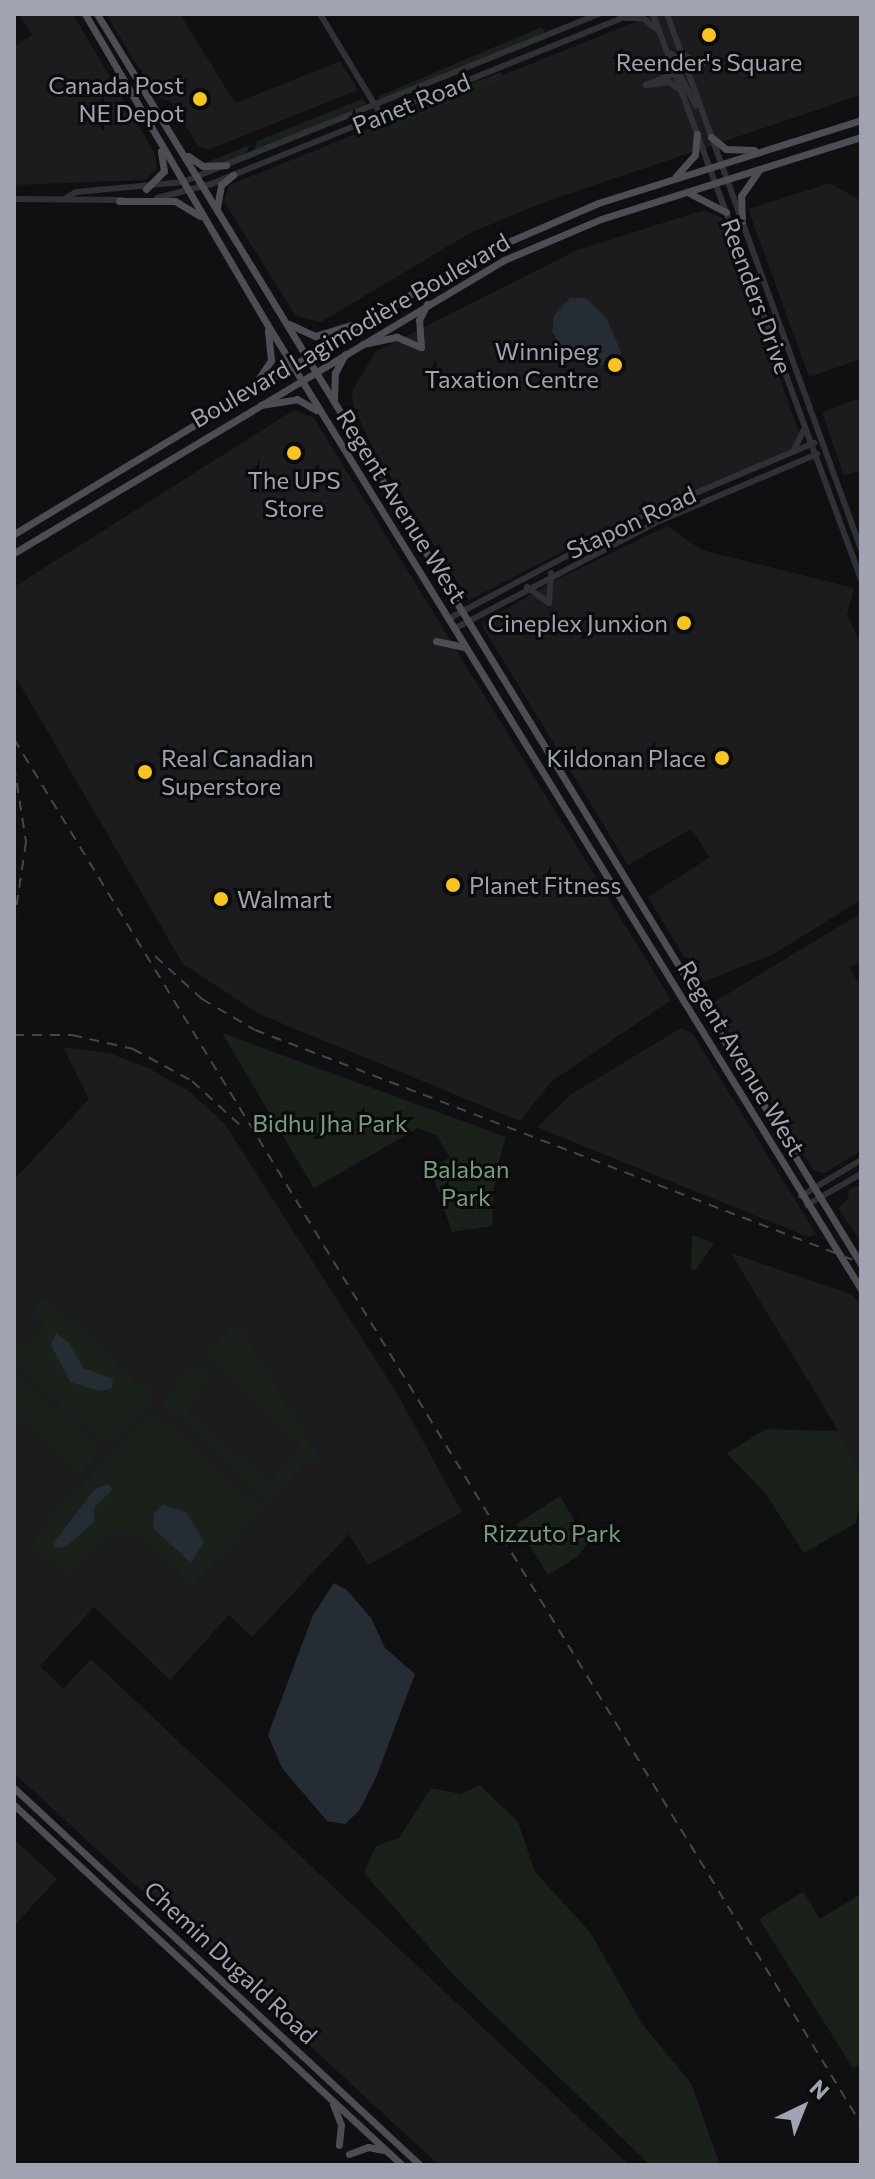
<!DOCTYPE html>
<meta charset="utf-8">
<style>
body{margin:0}
#map{position:relative;width:875px;height:2179px;overflow:hidden;background:#100f11;font-family:Commissioner,sans-serif}
div>[style]{position:absolute}
.built>*{inset:0;background:#1c1b1e}
.green>*{inset:0;background:#1a211b;transform-origin:0 0}
.water>*{inset:0;background:#262c34}
.minor>*{height:6px;margin:-3px;padding:0 3px;transform-origin:3px;border-radius:3px;background:#303136}
.major>*{height:7px;margin:-3.5px;padding:0 3.5px;transform-origin:3.5px;border-radius:3.5px;background:#4c4d55}
.rail>*{height:2px;margin-top:-1px;transform-origin:0;background:repeating-linear-gradient(90deg,#45464d 0 10px,transparent 0 18px)}
.dots>*{width:22px;height:22px;translate:-50% -50%;box-sizing:border-box;border:4px solid #0b0b0c;border-radius:50%}
span{translate:-50% -50%;white-space:nowrap;text-align:center;line-height:1.15;-webkit-text-stroke:6px #0b0b0c;paint-order:stroke}
.poi-label{font-size:24px;color:#a0a4b2}
.right{translate:-100% -50%;text-align:right}
.left{translate:0 -50%;text-align:left}
.street-label{font-size:24px;color:#a0a4b2}
.park-label{font-size:24px;color:#769e7d}
.frame{position:absolute;inset:0;border:16px solid #a0a4b2;pointer-events:none}
.north{position:absolute;left:763px;top:2067px;width:80px;height:80px;-webkit-text-stroke:6px #0b0b0c;paint-order:stroke;rotate:43deg;font-size:22px;font-weight:700;line-height:32px;text-align:center;color:#a0a4b2}
.north::after{content:'';display:block;margin:auto;width:28px;height:36px;background:#a0a4b2;clip-path:polygon(50% 0,100% 100%,50% 72%,0 100%)}
</style>
<div id="map">
<div class="built">
<i style="clip-path:polygon(19px 14px,73px 14px,156px 156px,156px 169px,145px 180px,14px 185px,14px 47px,32px 35px)"></i>
<i style="clip-path:polygon(106px 14px,180px 14px,235px 103px,340px 61px,358px 90px,208px 150px,199px 147px,170px 101px,157px 98px)"></i>
<i style="clip-path:polygon(655px 14px,861px 14px,861px 95px,545px 202px,470px 233px,321px 322px,296px 316px,224px 202px,229px 185px)"></i>
<i style="clip-path:polygon(830px 183px,861px 201px,861px 359px,809px 377px,748px 209px)"></i>
<i style="clip-path:polygon(704px 210px,722px 218px,800px 435px,796px 449px,614px 525px,469px 600px,375px 452px,353px 406px,352px 392px,375px 352px,577px 250px)"></i>
<i style="clip-path:polygon(861px 398px,861px 470px,844px 476px,822px 412px)"></i>
<i style="clip-path:polygon(294px 410px,314px 418px,671px 1000px,551px 1082px,520px 1121px,259px 1014px,183px 964px,14px 674px,14px 587px)"></i>
<i style="clip-path:polygon(667px 526px,702px 550px,854px 588px,847px 615px,861px 645px,861px 900px,772px 955px,700px 983px,648px 897px,710px 857px,691px 829px,628px 865px,481px 624px,554px 581px)"></i>
<i style="clip-path:polygon(861px 913px,861px 962px,849px 967px,861px 988px,861px 1151px,824px 1173px,813px 1170px,711px 1004px)"></i>
<i style="clip-path:polygon(681px 1028px,693px 1034px,816px 1234px,808px 1237px,537px 1127px,570px 1095px)"></i>
<i style="clip-path:polygon(63px 1047px,109px 1053px,150px 1069px,190px 1092px,224px 1123px,395px 1390px,462px 1512px,368px 1565px,349px 1534px,252px 1637px,229px 1615px,170px 1680px,94px 1607px,40px 1666px,63px 1689px,91px 1659px,629px 2165px,439px 2165px,14px 1773px,14px 1180px,89px 1099px)"></i>
<i style="clip-path:polygon(861px 1184px,861px 1242px,838px 1208px,849px 1198px,847px 1191px)"></i>
<i style="clip-path:polygon(731px 1253px,853px 1295px,861px 1306px,861px 1522px,836px 1427px)"></i>
<i style="clip-path:polygon(14px 1839px,57px 1879px,14px 1926px)"></i>
</div>
<div class="green">
<i style="left:542px;top:27px;width:8px;height:178px;rotate:67deg"></i>
<i style="clip-path:polygon(501px 72px,504px 79px,390px 130px,391px 116px)"></i>
<i style="clip-path:polygon(362px 99px,367px 104px,254px 151px,257px 141px)"></i>
<i style="clip-path:polygon(250px 145px,245px 155px,227px 162px,202px 164px)"></i>
<i style="clip-path:polygon(222px 1033px,506px 1137px,495px 1174px,492px 1226px,452px 1232px,431px 1170px,450px 1157px,436px 1135px,418px 1128px,314px 1188px)"></i>
<i style="clip-path:polygon(692px 1235px,714px 1243px,696px 1270px,691px 1269px)"></i>
<i style="clip-path:polygon(46px 1299px,139px 1385px,143px 1382px,152px 1390px,153px 1397px,109px 1441px,72px 1416px,14px 1363px,14px 1351px,20px 1344px,25px 1348px,44px 1327px,34px 1305px)"></i>
<i style="clip-path:polygon(230px 1328px,242px 1332px,316px 1454px,314px 1462px,304px 1465px,271px 1500px,272px 1506px,178px 1413px,174px 1416px,162px 1405px,192px 1368px,200px 1366px,212px 1376px,184px 1407px,267px 1484px,303px 1446px,207px 1356px)"></i>
<i style="clip-path:polygon(14px 1372px,96px 1447px,96px 1457px,79px 1475px,14px 1412px)"></i>
<i style="clip-path:polygon(151px 1412px,261px 1511px,192px 1585px,135px 1530px,116px 1530px,66px 1572px,34px 1545px,33px 1539px)"></i>
<i style="clip-path:polygon(766px 1429px,837px 1431px,861px 1480px,856px 1523px,804px 1553px,765px 1493px,727px 1453px)"></i>
<i style="clip-path:polygon(560px 1496px,588px 1543px,578px 1556px,548px 1575px,516px 1524px)"></i>
<i style="clip-path:polygon(480px 1785px,518px 1822px,535px 1872px,590px 1932px,643px 2025px,691px 2083px,720px 2165px,650px 2165px,456px 1978px,364px 1873px,376px 1846px,399px 1838px,431px 1788px,461px 1794px)"></i>
<i style="clip-path:polygon(803px 1892px,820px 1919px,861px 1894px,861px 2064px,853px 2068px,759px 1919px)"></i>
</div>
<div class="water">
<i style="clip-path:polygon(570px 298px,586px 298px,607px 319px,621px 352px,620px 369px,589px 362px,561px 345px,552px 332px,554px 315px)"></i>
<i style="clip-path:polygon(56px 1333px,70px 1344px,83px 1368px,113px 1379px,112px 1388px,100px 1391px,70px 1382px,51px 1345px)"></i>
<i style="clip-path:polygon(109px 1484px,112px 1490px,94px 1508px,94px 1522px,66px 1547px,55px 1548px,54px 1542px,96px 1488px)"></i>
<i style="clip-path:polygon(163px 1505px,186px 1512px,204px 1541px,191px 1563px,153px 1528px,154px 1513px)"></i>
<i style="clip-path:polygon(334px 1583px,347px 1590px,371px 1618px,385px 1648px,415px 1674px,377px 1775px,359px 1811px,345px 1824px,327px 1821px,282px 1768px,268px 1735px,313px 1615px)"></i>
</div>
<div class="minor">
<i style="left:320px;top:14px;width:118px;rotate:58.9deg"></i>
<i style="left:653px;top:14px;width:602px;rotate:69.79deg"></i>
<i style="left:667px;top:14px;width:569px;rotate:70.07deg"></i>
<i style="left:626px;top:18px;width:17px"></i>
<i style="left:643px;top:18px;width:16px;rotate:40deg"></i>
<i style="left:682px;top:53px;width:12px;rotate:35deg"></i>
<i style="left:692px;top:60px;width:16px"></i>
<i style="left:671px;top:54px;width:26px;rotate:36deg"></i>
<i style="left:692px;top:69px;width:22px;rotate:-27deg"></i>
<i style="left:646px;top:85px;width:35px;rotate:-22deg"></i>
<i style="left:678px;top:72px;width:38px;rotate:62deg"></i>
<i style="left:646px;top:85px;width:23px;rotate:-7deg"></i>
<i style="left:669px;top:82px;width:12px;rotate:35deg"></i>
<i style="left:66px;top:198px;width:12px;rotate:-31deg"></i>
<i style="left:76px;top:192px;width:107px;rotate:-5.3deg"></i>
<i style="left:183px;top:182px;width:449px;rotate:-22deg"></i>
<i style="left:157px;top:198px;width:56px;rotate:-14.5deg"></i>
<i style="left:211px;top:184px;width:454px;rotate:-22deg"></i>
<i style="left:14px;top:199px;width:108px;rotate:0.5deg"></i>
<i style="left:794px;top:450px;width:25px;rotate:-64deg"></i>
<i style="left:527px;top:587px;width:27px;rotate:36deg"></i>
<i style="left:549px;top:603px;width:30px;rotate:-86deg"></i>
<i style="left:448px;top:619px;width:222px;rotate:-28deg"></i>
<i style="left:644px;top:515px;width:185px;rotate:-23deg"></i>
<i style="left:454px;top:629px;width:229px;rotate:-27.8deg"></i>
<i style="left:657px;top:522px;width:174px;rotate:-23deg"></i>
<i style="left:801px;top:1196px;width:70px;rotate:-31deg"></i>
<i style="left:807px;top:1205px;width:62px;rotate:-29.9deg"></i>
</div>
<div class="major">
<i style="left:85px;top:14px;width:359px;rotate:59.6deg"></i>
<i style="left:267px;top:324px;width:1133px;rotate:58.39deg"></i>
<i style="left:97px;top:14px;width:1465px;rotate:58.57deg"></i>
<i style="left:711px;top:137px;width:19px;rotate:39deg"></i>
<i style="left:726px;top:149px;width:28px;rotate:2deg"></i>
<i style="left:188px;top:156px;width:18px;rotate:34deg"></i>
<i style="left:203px;top:166px;width:23px;rotate:-2deg"></i>
<i style="left:676px;top:176px;width:28px;rotate:-48deg"></i>
<i style="left:695px;top:155px;width:21px;rotate:-85deg"></i>
<i style="left:146px;top:189px;width:25px;rotate:-45deg"></i>
<i style="left:164px;top:171px;width:20px;rotate:-99deg"></i>
<i style="left:687px;top:192px;width:44px;rotate:27.1deg"></i>
<i style="left:119px;top:201px;width:56px"></i>
<i style="left:175px;top:201px;width:29px;rotate:31deg"></i>
<i style="left:217px;top:208px;width:23px;rotate:-80deg"></i>
<i style="left:221px;top:185px;width:16px;rotate:-40deg"></i>
<i style="left:742px;top:221px;width:25px;rotate:-92deg"></i>
<i style="left:741px;top:196px;width:32px;rotate:-55deg"></i>
<i style="left:289px;top:324px;width:29px;rotate:25deg"></i>
<i style="left:315px;top:336px;width:39px;rotate:-17deg"></i>
<i style="left:363px;top:344px;width:35px;rotate:-12deg"></i>
<i style="left:397px;top:337px;width:26px;rotate:23deg"></i>
<i style="left:421px;top:347px;width:27px;rotate:-94deg"></i>
<i style="left:419px;top:320px;width:18px;rotate:-63deg"></i>
<i style="left:255px;top:384px;width:29px;rotate:-56deg"></i>
<i style="left:271px;top:360px;width:30px;rotate:-96deg"></i>
<i style="left:334px;top:399px;width:26px;rotate:-88deg"></i>
<i style="left:335px;top:373px;width:21px;rotate:-62deg"></i>
<i style="left:261px;top:405px;width:36px;rotate:-9deg"></i>
<i style="left:297px;top:399px;width:22px;rotate:30deg"></i>
<i style="left:14px;top:534px;width:534px;rotate:-31.13deg"></i>
<i style="left:471px;top:258px;width:138px;rotate:-23.4deg"></i>
<i style="left:598px;top:203px;width:276px;rotate:-17.5deg"></i>
<i style="left:14px;top:553px;width:571px;rotate:-30.88deg"></i>
<i style="left:504px;top:260px;width:105px;rotate:-22.9deg"></i>
<i style="left:601px;top:219px;width:273px;rotate:-17.5deg"></i>
<i style="left:436px;top:641px;width:29px;rotate:12deg"></i>
<i style="left:14px;top:1788px;width:554px;rotate:42.88deg"></i>
<i style="left:14px;top:1805px;width:529px;rotate:42.86deg"></i>
<i style="left:333px;top:2104px;width:22px;rotate:69deg"></i>
<i style="left:341px;top:2125px;width:20px;rotate:96deg"></i>
<i style="left:349px;top:2154px;width:20px;rotate:-20deg"></i>
<i style="left:368px;top:2147px;width:16px;rotate:11deg"></i>
</div>
<div class="rail">
<i style="left:14px;top:739px;width:1623px;rotate:58.55deg"></i>
<i style="left:14px;top:765px;width:78px;rotate:81.1deg"></i>
<i style="left:26px;top:842px;width:81px;rotate:98.5deg"></i>
<i style="left:155px;top:956px;width:64px;rotate:42.5deg"></i>
<i style="left:202px;top:999px;width:61px;rotate:30.3deg"></i>
<i style="left:255px;top:1030px;width:649px;rotate:21.03deg"></i>
<i style="left:14px;top:1035px;width:58px"></i>
<i style="left:72px;top:1035px;width:63px;rotate:12.9deg"></i>
<i style="left:133px;top:1049px;width:67px;rotate:28.5deg"></i>
<i style="left:192px;top:1081px;width:68px;rotate:42.6deg"></i>
</div>
<div class="dots">
<i style="left:709px;top:35px;background:#f6c522"></i>
<i style="left:200px;top:99px;background:#f6c522"></i>
<i style="left:615px;top:365px;background:#f6c522"></i>
<i style="left:294px;top:453px;background:#f6c522"></i>
<i style="left:684px;top:623px;background:#f6c522"></i>
<i style="left:722px;top:758px;background:#f6c522"></i>
<i style="left:145px;top:772px;background:#f6c522"></i>
<i style="left:453px;top:885px;background:#f6c522"></i>
<i style="left:221px;top:899px;background:#f6c522"></i>
</div>
<div class="poi-label">
<span style="left:709px;top:62px">Reender's Square</span>
<span class="right" style="left:184px;top:99px">Canada Post<br>NE Depot</span>
<span class="right" style="left:599px;top:365px">Winnipeg<br>Taxation Centre</span>
<span style="left:294px;top:494px">The UPS<br>Store</span>
<span class="right" style="left:668px;top:623px">Cineplex Junxion</span>
<span class="left" style="left:161px;top:772px">Real Canadian<br>Superstore</span>
<span class="right" style="left:706px;top:758px">Kildonan Place</span>
<span class="left" style="left:469px;top:885px">Planet Fitness</span>
<span class="left" style="left:237px;top:899px">Walmart</span>
</div>
<div class="street-label">
<span style="left:411px;top:103px;rotate:-22deg">Panet Road</span>
<span style="left:757px;top:296px;rotate:70deg">Reenders Drive</span>
<span style="left:350px;top:330px;rotate:-30deg">Boulevard Lagimodière Boulevard</span>
<span style="left:402px;top:506px;rotate:58deg">Regent Avenue West</span>
<span style="left:631px;top:522px;rotate:-25deg">Stapon Road</span>
<span style="left:742px;top:1058px;rotate:59deg">Regent Avenue West</span>
<span style="left:231px;top:1962px;rotate:43deg">Chemin Dugald Road</span>
</div>
<div class="park-label">
<span style="left:330px;top:1123px">Bidhu Jha Park</span>
<span style="left:466px;top:1183px">Balaban<br>Park</span>
<span style="left:552px;top:1533px">Rizzuto Park</span>
</div>
<div class="frame"></div>
<div class="north">N</div>
</div>
